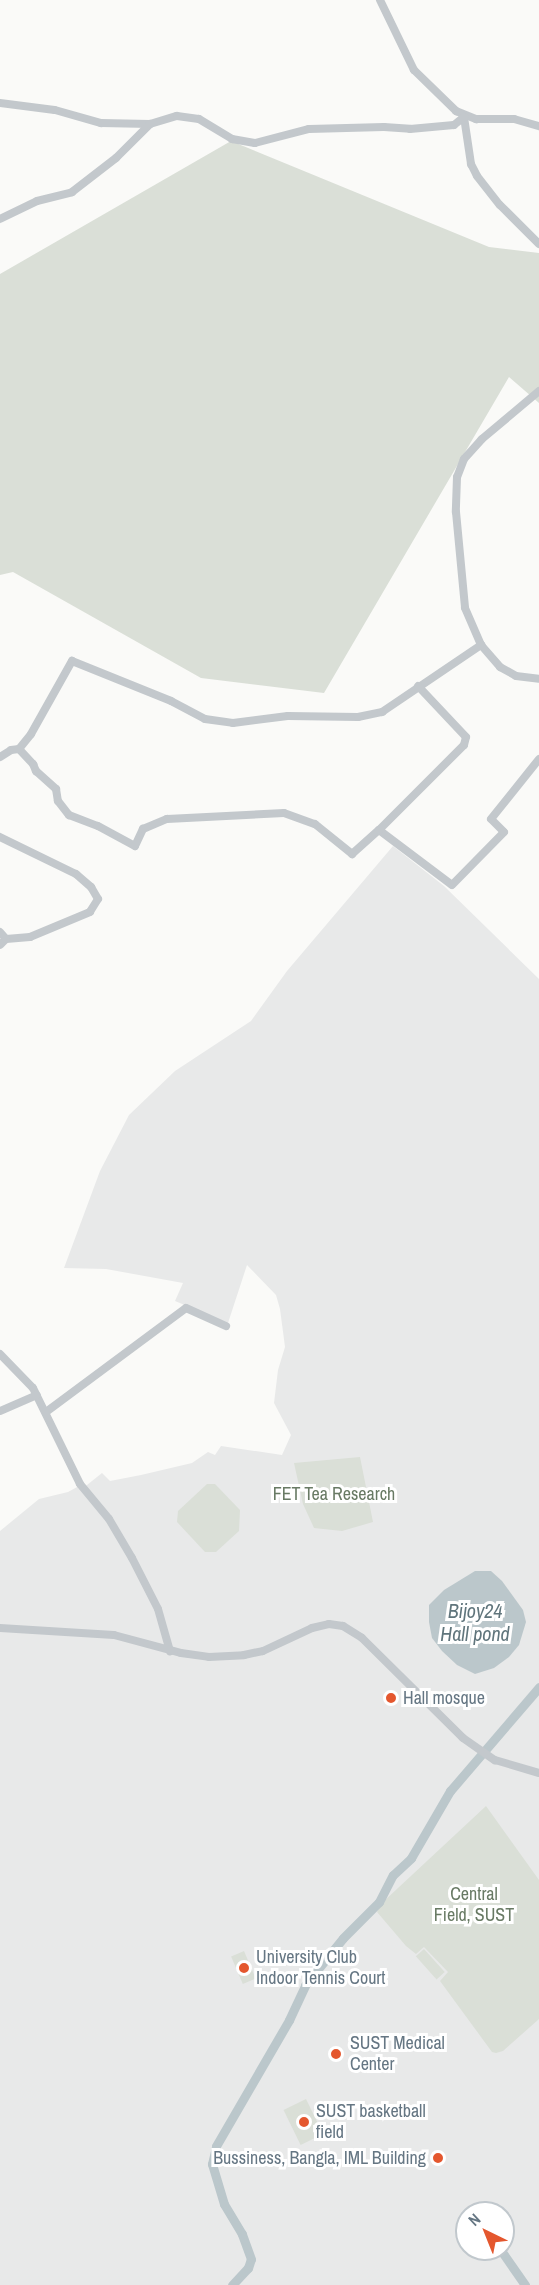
<!DOCTYPE html>
<style>
body{margin:0}
#map{position:relative;width:539px;height:2285px;overflow:hidden;background:#fafaf8;font-family:"Archivo Narrow",sans-serif}
div>[style]{position:absolute}
.built>*{inset:0;background:#e8e9e9}
.green>*{inset:0;background:#dadfd7;transform-origin:0 0}
.water>*{inset:0;background:#bbc7cb}
.canal>*{height:9px;margin:-4.5px;padding:0 4.5px;transform-origin:4.5px;border-radius:4.5px;background:#bbc7cb}
.minor>*{height:8px;margin:-4px;padding:0 4px;transform-origin:4px;border-radius:4px;background:#c3c8cc}
.dots>*{width:16px;height:16px;translate:-50% -50%;box-sizing:border-box;border:3px solid #fff;border-radius:50%}
span{translate:-50% -50%;white-space:nowrap;text-align:center;line-height:1.15;-webkit-text-stroke:6px #fff;paint-order:stroke}
.park-label{font-size:18px;color:#687a64}
.poi-label{font-size:18px;color:#657683}
.left{translate:0 -50%;text-align:left}
.right{translate:-100% -50%;text-align:right}
.water-label{font-size:20px;color:#60757c;font-style:italic}
.north{position:absolute;left:455px;top:2201px;width:60px;height:60px;box-sizing:border-box;background:#fff;border:2px solid #c1c8cd;border-radius:50%;rotate:317deg;font-size:16px;font-weight:700;line-height:24px;text-align:center;color:#657683}
.north::after{content:'';display:block;margin:auto;width:21px;height:27px;background:#e4572e;clip-path:polygon(50% 0,100% 100%,50% 72%,0 100%)}
</style>
<div id="map">
<div class="built">
<i style="clip-path:polygon(evenodd,393px 846px,444px 886px,539px 979px,539px 2285px,0 2285px,0 1531px,39px 1499px,68px 1492px,79px 1486px,82px 1489px,102px 1473px,110px 1481px,141px 1475px,192px 1463px,208px 1452px,215px 1455px,221px 1446px,282px 1455px,291px 1435px,274px 1403px,278px 1370px,285px 1347px,280px 1309px,276px 1295px,247px 1265px,228px 1323px,175px 1301px,183px 1283px,106px 1269px,64px 1268px,100px 1171px,129px 1115px,175px 1071px,251px 1021px,287px 971px,393px 846px,467px 2213px,503px 2213px,503px 2249px,467px 2249px,467px 2213px)"></i>
</div>
<div class="green">
<i style="clip-path:polygon(231px 141px,489px 247px,539px 253px,539px 403px,509px 377px,324px 693px,201px 678px,13px 572px,0 575px,0 274px)"></i>
<i style="clip-path:polygon(360px 1457px,373px 1522px,342px 1531px,314px 1528px,303px 1504px,294px 1463px)"></i>
<i style="clip-path:polygon(207px 1484px,215px 1484px,240px 1510px,239px 1531px,216px 1552px,205px 1552px,177px 1522px,178px 1511px)"></i>
<i style="clip-path:polygon(486px 1806px,539px 1880px,539px 2019px,503px 2051px,496px 2053px,492px 2052px,440px 1981px,448px 1972px,424px 1947px,416px 1954px,406px 1946px,377px 1912px,383px 1902px)"></i>
<i style="left:424px;top:1949px;width:31px;height:11px;rotate:48deg"></i>
<i style="left:244px;top:1951px;width:30px;height:14px;rotate:67deg"></i>
<i style="left:306px;top:2099px;width:39px;height:25px;rotate:64deg"></i>
</div>
<div class="water">
<i style="clip-path:polygon(475px 1571px,491px 1571px,502px 1581px,523px 1610px,526px 1622px,519px 1645px,509px 1657px,494px 1668px,475px 1674px,457px 1665px,442px 1651px,432px 1638px,429px 1622px,429px 1605px,444px 1590px)"></i>
</div>
<div class="canal">
<i style="left:500px;top:2249px;width:44px;rotate:55.2deg"></i>
<i style="left:232px;top:2285px;width:23px;rotate:-47deg"></i>
<i style="left:248px;top:2268px;width:9px;rotate:-72deg"></i>
<i style="left:251px;top:2259px;width:27px;rotate:-110deg"></i>
<i style="left:242px;top:2234px;width:35px;rotate:-121deg"></i>
<i style="left:224px;top:2204px;width:42px;rotate:-106.7deg"></i>
<i style="left:212px;top:2164px;width:18px;rotate:-77deg"></i>
<i style="left:216px;top:2146px;width:146px;rotate:-59.9deg"></i>
<i style="left:289px;top:2020px;width:38px;rotate:-65deg"></i>
<i style="left:305px;top:1985px;width:60px;rotate:-51deg"></i>
<i style="left:343px;top:1938px;width:51px;rotate:-45deg"></i>
<i style="left:379px;top:1902px;width:30px;rotate:-63deg"></i>
<i style="left:393px;top:1875px;width:25px;rotate:-43deg"></i>
<i style="left:411px;top:1858px;width:78px;rotate:-59.8deg"></i>
<i style="left:450px;top:1791px;width:137px;rotate:-49.4deg"></i>
</div>
<div class="minor">
<i style="left:380px;top:0;width:78px;rotate:64.1deg"></i>
<i style="left:414px;top:70px;width:59px;rotate:44.3deg"></i>
<i style="left:456px;top:111px;width:22px;rotate:22deg"></i>
<i style="left:476px;top:119px;width:38px"></i>
<i style="left:514px;top:119px;width:26px;rotate:16deg"></i>
<i style="left:0;top:103px;width:55px;rotate:7.3deg"></i>
<i style="left:55px;top:110px;width:48px;rotate:15.8deg"></i>
<i style="left:101px;top:123px;width:49px;rotate:1.2deg"></i>
<i style="left:464px;top:117px;width:48px;rotate:81.5deg"></i>
<i style="left:471px;top:164px;width:13px;rotate:63deg"></i>
<i style="left:477px;top:176px;width:37px;rotate:52deg"></i>
<i style="left:500px;top:205px;width:55px;rotate:45deg"></i>
<i style="left:0;top:219px;width:41px;rotate:-25.9deg"></i>
<i style="left:37px;top:201px;width:36px;rotate:-14deg"></i>
<i style="left:72px;top:192px;width:56px;rotate:-37.7deg"></i>
<i style="left:116px;top:158px;width:48px;rotate:-45deg"></i>
<i style="left:150px;top:124px;width:28px;rotate:-17deg"></i>
<i style="left:177px;top:116px;width:22px;rotate:8deg"></i>
<i style="left:199px;top:119px;width:39px;rotate:31deg"></i>
<i style="left:232px;top:139px;width:23px;rotate:10deg"></i>
<i style="left:255px;top:143px;width:56px;rotate:-14.5deg"></i>
<i style="left:309px;top:129px;width:75px;rotate:-1.5deg"></i>
<i style="left:384px;top:127px;width:26px;rotate:4deg"></i>
<i style="left:410px;top:129px;width:44px;rotate:-5.2deg"></i>
<i style="left:454px;top:125px;width:13px;rotate:-39deg"></i>
<i style="left:539px;top:391px;width:75px;rotate:139.9deg"></i>
<i style="left:482px;top:439px;width:27px;rotate:132deg"></i>
<i style="left:464px;top:459px;width:19px;rotate:111deg"></i>
<i style="left:457px;top:477px;width:35px;rotate:92deg"></i>
<i style="left:456px;top:512px;width:96px;rotate:84.6deg"></i>
<i style="left:465px;top:608px;width:40px;rotate:66.6deg"></i>
<i style="left:481px;top:645px;width:29px;rotate:49deg"></i>
<i style="left:500px;top:667px;width:18px;rotate:29deg"></i>
<i style="left:516px;top:676px;width:23px;rotate:7deg"></i>
<i style="left:19px;top:749px;width:21px;rotate:47deg"></i>
<i style="left:33px;top:764px;width:8px;rotate:67deg"></i>
<i style="left:36px;top:771px;width:27px;rotate:42deg"></i>
<i style="left:56px;top:789px;width:12px;rotate:81deg"></i>
<i style="left:58px;top:801px;width:18px;rotate:52deg"></i>
<i style="left:69px;top:815px;width:31px;rotate:21deg"></i>
<i style="left:98px;top:826px;width:42px;rotate:28.4deg"></i>
<i style="left:135px;top:846px;width:19px;rotate:-65deg"></i>
<i style="left:143px;top:829px;width:26px;rotate:-23deg"></i>
<i style="left:167px;top:819px;width:117px;rotate:-2.9deg"></i>
<i style="left:284px;top:813px;width:33px;rotate:20deg"></i>
<i style="left:315px;top:824px;width:48px;rotate:39deg"></i>
<i style="left:352px;top:854px;width:36px;rotate:-42deg"></i>
<i style="left:379px;top:830px;width:91px;rotate:37deg"></i>
<i style="left:452px;top:885px;width:74px;rotate:-45.5deg"></i>
<i style="left:504px;top:832px;width:18px;rotate:-135deg"></i>
<i style="left:491px;top:819px;width:77px;rotate:-51.3deg"></i>
<i style="left:0;top:757px;width:13px;rotate:-32deg"></i>
<i style="left:11px;top:750px;width:8px;rotate:-7deg"></i>
<i style="left:19px;top:749px;width:19px;rotate:-51deg"></i>
<i style="left:31px;top:734px;width:84px;rotate:-60.7deg"></i>
<i style="left:72px;top:661px;width:107px;rotate:22deg"></i>
<i style="left:171px;top:701px;width:38px;rotate:28deg"></i>
<i style="left:205px;top:719px;width:28px;rotate:8deg"></i>
<i style="left:233px;top:723px;width:55px;rotate:-7.3deg"></i>
<i style="left:288px;top:716px;width:70px;rotate:0.8deg"></i>
<i style="left:358px;top:717px;width:25px;rotate:-12deg"></i>
<i style="left:382px;top:712px;width:120px;rotate:-34.1deg"></i>
<i style="left:379px;top:830px;width:120px;rotate:-45deg"></i>
<i style="left:464px;top:745px;width:8px;rotate:-76deg"></i>
<i style="left:466px;top:737px;width:70px;rotate:-133.3deg"></i>
<i style="left:0;top:837px;width:85px;rotate:26deg"></i>
<i style="left:76px;top:874px;width:20px;rotate:41deg"></i>
<i style="left:91px;top:887px;width:14px;rotate:60deg"></i>
<i style="left:98px;top:899px;width:15px;rotate:122deg"></i>
<i style="left:90px;top:912px;width:65px;rotate:157.4deg"></i>
<i style="left:30px;top:937px;width:24px;rotate:175deg"></i>
<i style="left:6px;top:939px;width:8px;rotate:135deg"></i>
<i style="left:0;top:932px;width:9px;rotate:49deg"></i>
<i style="left:0;top:1354px;width:47px;rotate:45.9deg"></i>
<i style="left:33px;top:1388px;width:107px;rotate:63.9deg"></i>
<i style="left:80px;top:1484px;width:45px;rotate:50.4deg"></i>
<i style="left:109px;top:1519px;width:45px;rotate:59.5deg"></i>
<i style="left:132px;top:1558px;width:57px;rotate:63deg"></i>
<i style="left:158px;top:1609px;width:44px;rotate:74.1deg"></i>
<i style="left:0;top:1411px;width:40px;rotate:-23.4deg"></i>
<i style="left:46px;top:1412px;width:174px;rotate:-36.6deg"></i>
<i style="left:186px;top:1308px;width:44px;rotate:24.2deg"></i>
<i style="left:0;top:1628px;width:114px;rotate:3.5deg"></i>
<i style="left:114px;top:1635px;width:69px;rotate:15deg"></i>
<i style="left:181px;top:1653px;width:28px;rotate:8deg"></i>
<i style="left:209px;top:1657px;width:35px;rotate:-3deg"></i>
<i style="left:244px;top:1655px;width:19px;rotate:-12deg"></i>
<i style="left:263px;top:1651px;width:54px;rotate:-25.1deg"></i>
<i style="left:312px;top:1628px;width:17px;rotate:-13deg"></i>
<i style="left:329px;top:1624px;width:14px;rotate:8deg"></i>
<i style="left:343px;top:1626px;width:22px;rotate:32deg"></i>
<i style="left:362px;top:1638px;width:142px;rotate:44.7deg"></i>
<i style="left:463px;top:1738px;width:39px;rotate:35deg"></i>
<i style="left:495px;top:1760px;width:46px;rotate:16.5deg"></i>
</div>
<div class="dots">
<i style="left:391px;top:1698px;background:#e4572e"></i>
<i style="left:244px;top:1968px;background:#e4572e"></i>
<i style="left:336px;top:2054px;background:#e4572e"></i>
<i style="left:304px;top:2122px;background:#e4572e"></i>
<i style="left:438px;top:2158px;background:#e4572e"></i>
</div>
<div class="park-label">
<span style="left:334px;top:1494px">FET Tea Research</span>
<span style="left:474px;top:1905px">Central<br>Field, SUST</span>
</div>
<div class="poi-label">
<span class="left" style="left:403px;top:1698px">Hall mosque</span>
<span class="left" style="left:256px;top:1968px">University Club<br>Indoor Tennis Court</span>
<span class="left" style="left:350px;top:2054px">SUST Medical<br>Center</span>
<span class="left" style="left:316px;top:2122px">SUST basketball<br>field</span>
<span class="right" style="left:426px;top:2158px">Bussiness, Bangla, IML Building</span>
</div>
<div class="water-label">
<span style="left:475px;top:1622px">Bijoy24<br>Hall pond</span>
</div>
<div class="north">N</div>
</div>
